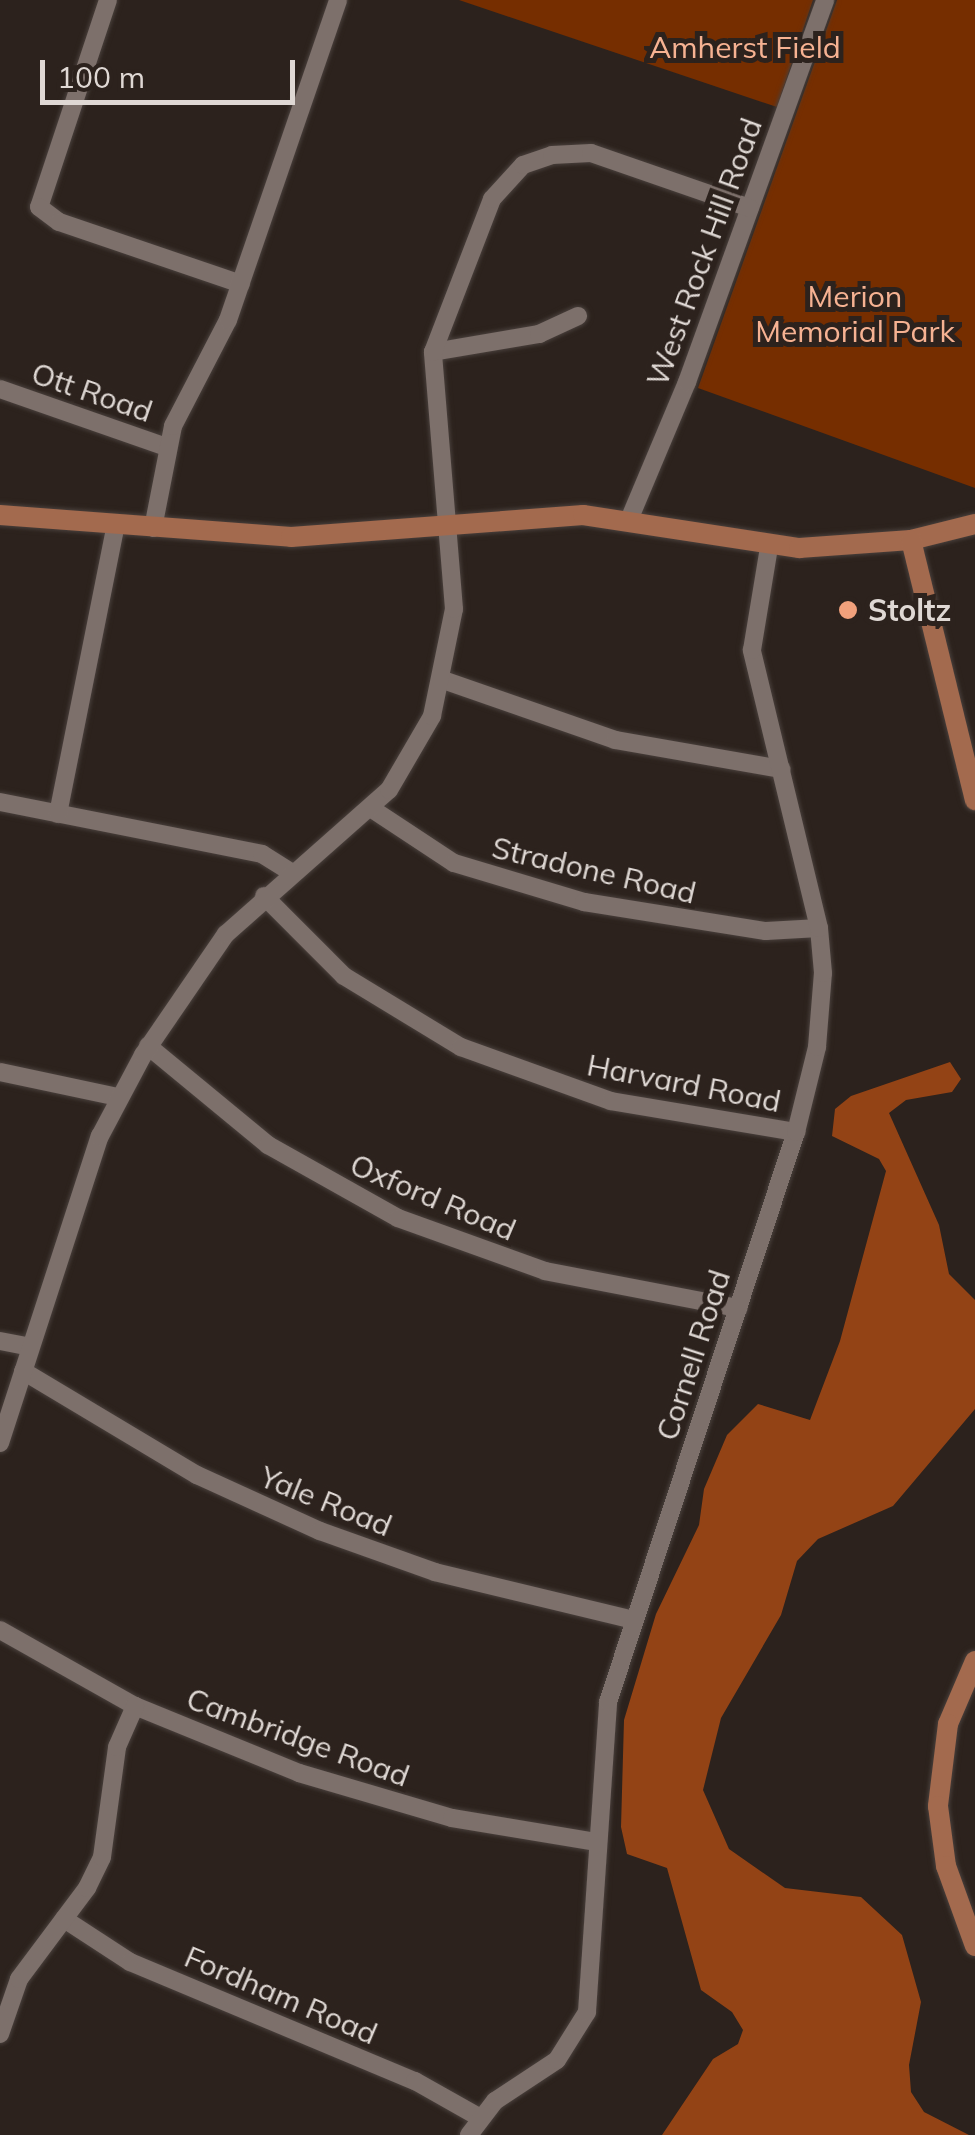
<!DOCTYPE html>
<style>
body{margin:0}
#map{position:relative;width:975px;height:2135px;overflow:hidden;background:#2c221d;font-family:Mulish,sans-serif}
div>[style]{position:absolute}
.green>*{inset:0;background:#762e00}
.forest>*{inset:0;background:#934315}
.roads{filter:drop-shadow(0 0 2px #49403c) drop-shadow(0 0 2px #49403c)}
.minor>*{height:18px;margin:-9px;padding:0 9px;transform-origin:9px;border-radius:9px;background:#7d706b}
.major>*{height:20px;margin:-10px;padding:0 10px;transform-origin:10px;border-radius:10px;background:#a36a4e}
.dots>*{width:28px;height:28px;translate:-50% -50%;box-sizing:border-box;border:5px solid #2c221d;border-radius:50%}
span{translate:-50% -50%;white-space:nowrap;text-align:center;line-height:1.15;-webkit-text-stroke:10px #2c221d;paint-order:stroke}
.park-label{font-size:30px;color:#f6b292}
.street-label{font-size:30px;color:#dfd8d4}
.poi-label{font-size:30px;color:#dfd8d4;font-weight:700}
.left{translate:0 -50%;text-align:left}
.scale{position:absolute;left:40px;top:60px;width:255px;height:45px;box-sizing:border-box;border:5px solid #dfd8d4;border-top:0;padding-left:12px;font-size:30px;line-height:35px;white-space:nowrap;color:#dfd8d4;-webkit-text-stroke:8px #2c221d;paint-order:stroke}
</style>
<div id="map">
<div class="green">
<i style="clip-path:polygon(459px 0,813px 0,777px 107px)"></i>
<i style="clip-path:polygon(837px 0,975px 0,975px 488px,698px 388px)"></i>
</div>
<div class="forest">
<i style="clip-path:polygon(950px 1062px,961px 1079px,952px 1092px,906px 1100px,889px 1113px,939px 1225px,949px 1274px,975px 1300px,975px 1409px,893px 1506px,818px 1539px,797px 1561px,781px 1615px,721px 1718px,703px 1790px,729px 1849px,785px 1888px,861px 1897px,902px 1935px,921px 2002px,909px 2065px,911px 2092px,924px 2112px,969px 2135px,662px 2135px,713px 2059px,738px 2044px,743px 2030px,732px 2012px,701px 1990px,667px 1868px,627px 1854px,621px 1827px,624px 1720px,656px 1614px,699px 1525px,704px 1489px,727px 1435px,758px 1404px,810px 1420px,840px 1341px,886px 1171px,879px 1159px,832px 1136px,835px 1109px,851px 1096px)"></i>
</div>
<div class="roads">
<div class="minor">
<i style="left:108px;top:0;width:218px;rotate:108.4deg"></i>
<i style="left:39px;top:207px;width:25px;rotate:37deg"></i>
<i style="left:59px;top:222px;width:192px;rotate:18.8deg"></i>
<i style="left:433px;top:352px;width:108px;rotate:-9.6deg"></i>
<i style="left:539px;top:334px;width:43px;rotate:-24.8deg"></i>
<i style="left:0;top:389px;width:177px;rotate:19.2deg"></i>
<i style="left:629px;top:520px;width:150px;rotate:-67.2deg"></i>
<i style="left:687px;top:382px;width:406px;rotate:-70.1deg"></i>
<i style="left:153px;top:528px;width:104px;rotate:-78.9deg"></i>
<i style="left:173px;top:426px;width:119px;rotate:-62.6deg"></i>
<i style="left:228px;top:320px;width:338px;rotate:-71deg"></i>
<i style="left:443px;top:680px;width:182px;rotate:19.2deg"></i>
<i style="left:615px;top:740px;width:169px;rotate:9.9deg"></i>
<i style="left:0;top:802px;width:267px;rotate:11.2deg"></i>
<i style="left:262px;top:854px;width:36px;rotate:32deg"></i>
<i style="left:372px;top:809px;width:98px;rotate:33.4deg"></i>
<i style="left:454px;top:863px;width:136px;rotate:16.7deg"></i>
<i style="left:584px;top:902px;width:184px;rotate:9.1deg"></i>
<i style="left:766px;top:931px;width:53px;rotate:-3.2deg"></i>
<i style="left:58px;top:814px;width:295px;rotate:-78.7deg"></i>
<i style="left:264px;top:896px;width:113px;rotate:45deg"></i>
<i style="left:344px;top:976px;width:137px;rotate:31.3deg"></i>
<i style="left:461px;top:1047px;width:159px;rotate:19.8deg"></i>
<i style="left:611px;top:1101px;width:188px;rotate:9.5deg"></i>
<i style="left:148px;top:1046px;width:156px;rotate:39.5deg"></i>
<i style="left:268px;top:1145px;width:149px;rotate:29.3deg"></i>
<i style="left:398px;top:1218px;width:156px;rotate:19.8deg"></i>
<i style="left:545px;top:1271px;width:197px;rotate:10.9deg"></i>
<i style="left:0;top:1072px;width:121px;rotate:12deg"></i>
<i style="left:0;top:1341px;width:31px;rotate:11deg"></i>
<i style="left:23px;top:1371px;width:203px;rotate:30.9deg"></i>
<i style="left:197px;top:1475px;width:135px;rotate:24.5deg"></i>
<i style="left:320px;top:1531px;width:122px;rotate:19.6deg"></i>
<i style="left:435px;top:1572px;width:204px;rotate:13.6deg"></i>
<i style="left:0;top:1443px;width:323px;rotate:-72deg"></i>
<i style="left:100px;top:1136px;width:92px;rotate:-62deg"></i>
<i style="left:143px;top:1055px;width:147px;rotate:-55.6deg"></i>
<i style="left:226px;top:934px;width:217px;rotate:-41.5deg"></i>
<i style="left:389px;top:790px;width:86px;rotate:-59.8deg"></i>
<i style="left:432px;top:716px;width:109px;rotate:-78.4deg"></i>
<i style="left:454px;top:609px;width:258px;rotate:-94.7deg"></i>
<i style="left:433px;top:352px;width:164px;rotate:-68.9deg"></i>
<i style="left:492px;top:199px;width:46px;rotate:-47.6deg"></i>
<i style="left:523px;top:165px;width:31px;rotate:-19deg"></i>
<i style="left:552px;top:155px;width:39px;rotate:-3deg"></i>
<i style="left:591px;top:153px;width:168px;rotate:19.1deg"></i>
<i style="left:0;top:1630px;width:155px;rotate:29.4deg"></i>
<i style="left:135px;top:1706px;width:177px;rotate:22.2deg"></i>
<i style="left:299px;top:1773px;width:159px;rotate:16.4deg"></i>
<i style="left:452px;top:1818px;width:147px;rotate:9.4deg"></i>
<i style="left:64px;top:1919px;width:79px;rotate:33.1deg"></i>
<i style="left:130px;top:1962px;width:309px;rotate:22.7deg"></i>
<i style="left:415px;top:2081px;width:73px;rotate:29.4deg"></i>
<i style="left:0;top:2034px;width:58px;rotate:-70.9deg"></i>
<i style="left:19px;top:1979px;width:114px;rotate:-53.2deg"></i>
<i style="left:87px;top:1888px;width:34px;rotate:-64deg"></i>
<i style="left:102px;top:1857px;width:111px;rotate:-82.2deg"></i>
<i style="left:117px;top:1747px;width:45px;rotate:-66.3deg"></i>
<i style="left:469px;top:2135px;width:43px;rotate:-52.6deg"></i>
<i style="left:495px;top:2101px;width:74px;rotate:-33.5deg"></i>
<i style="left:557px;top:2060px;width:57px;rotate:-58deg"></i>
<i style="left:587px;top:2012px;width:311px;rotate:-86.1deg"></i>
<i style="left:608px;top:1702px;width:600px;rotate:-71.75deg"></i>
<i style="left:796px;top:1132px;width:88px;rotate:-76.1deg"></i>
<i style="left:817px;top:1047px;width:74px;rotate:-85.4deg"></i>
<i style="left:823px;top:973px;width:45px;rotate:-95.1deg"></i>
<i style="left:819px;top:928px;width:286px;rotate:-103.6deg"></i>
<i style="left:752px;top:650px;width:104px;rotate:-80.6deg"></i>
</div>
<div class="major">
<i style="left:0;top:515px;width:292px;rotate:4.3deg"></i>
<i style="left:291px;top:537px;width:293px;rotate:-4.3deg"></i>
<i style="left:583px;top:515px;width:219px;rotate:8.7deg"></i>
<i style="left:799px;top:548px;width:112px;rotate:-4.1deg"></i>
<i style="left:911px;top:540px;width:66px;rotate:-14deg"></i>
<i style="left:911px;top:540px;width:268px;rotate:76.2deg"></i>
<i style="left:975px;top:1661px;width:69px;rotate:113.2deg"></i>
<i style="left:948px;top:1724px;width:83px;rotate:97deg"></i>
<i style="left:938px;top:1806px;width:61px;rotate:82.4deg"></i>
<i style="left:946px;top:1866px;width:85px;rotate:70.1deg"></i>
</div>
</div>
<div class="dots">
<i style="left:848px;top:610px;background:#f1a17c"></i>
</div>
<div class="park-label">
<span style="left:745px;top:47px">Amherst Field</span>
<span style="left:855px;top:313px">Merion<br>Memorial Park</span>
</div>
<div class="street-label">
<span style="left:704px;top:252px;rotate:-70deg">West Rock Hill Road</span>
<span style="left:92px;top:392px;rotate:19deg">Ott Road</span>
<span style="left:594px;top:870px;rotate:13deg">Stradone Road</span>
<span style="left:684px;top:1083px;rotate:11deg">Harvard Road</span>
<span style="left:433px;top:1197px;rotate:23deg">Oxford Road</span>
<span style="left:693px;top:1355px;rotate:-72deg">Cornell Road</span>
<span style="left:326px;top:1501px;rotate:22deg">Yale Road</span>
<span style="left:298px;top:1737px;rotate:20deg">Cambridge Road</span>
<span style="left:281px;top:1995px;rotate:23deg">Fordham Road</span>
</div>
<div class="poi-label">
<span class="left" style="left:868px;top:610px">Stoltz</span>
</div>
<div class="scale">100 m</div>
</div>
